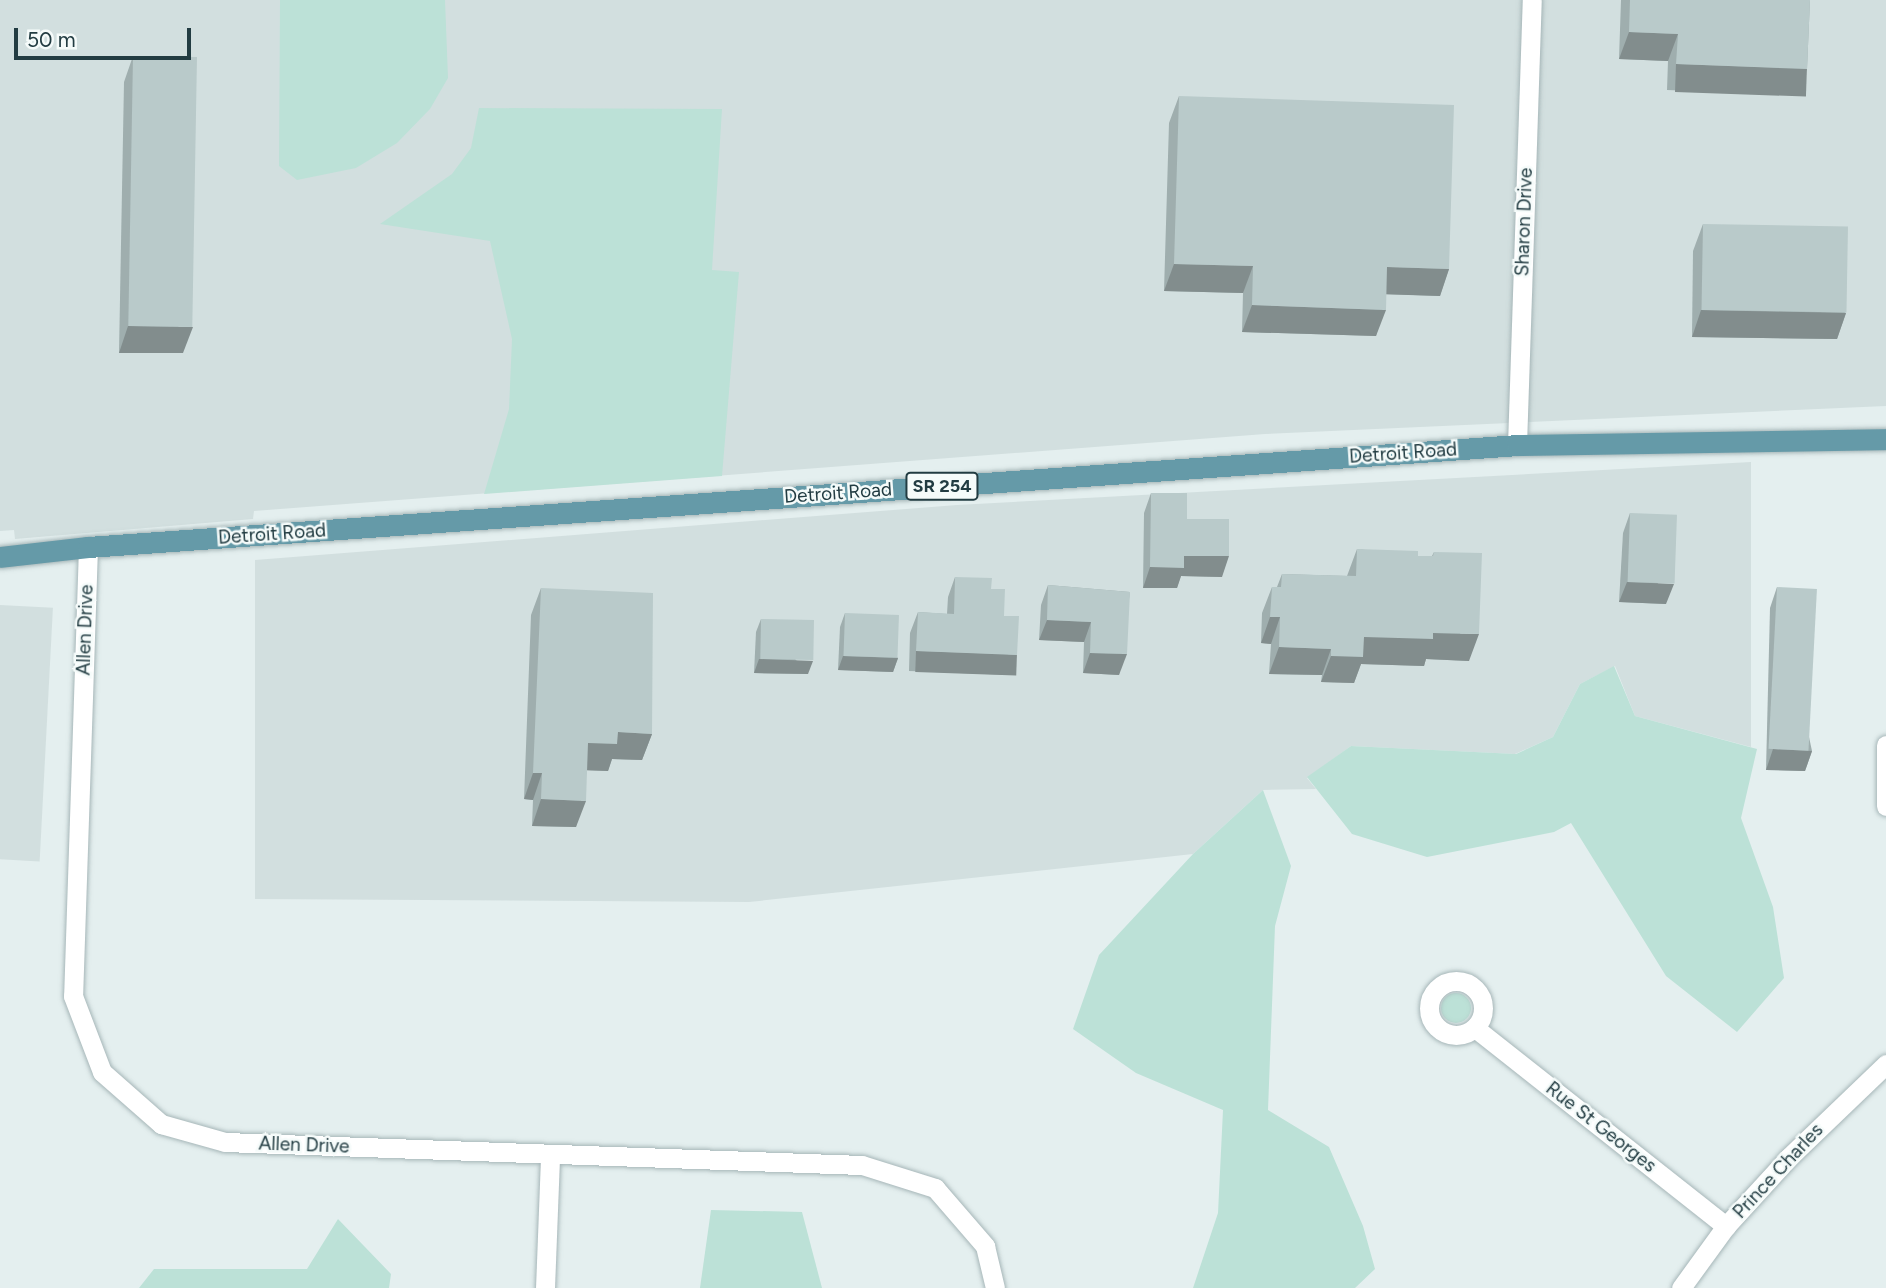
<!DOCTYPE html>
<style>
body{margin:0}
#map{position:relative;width:1886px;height:1288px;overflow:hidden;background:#e4efef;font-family:Figtree,sans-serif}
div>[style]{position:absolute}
.built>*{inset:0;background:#d2dfdf;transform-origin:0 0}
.green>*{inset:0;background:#bce1d7}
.round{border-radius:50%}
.roads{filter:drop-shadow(0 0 2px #a6b6b8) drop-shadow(0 0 2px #a6b6b8)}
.minor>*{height:19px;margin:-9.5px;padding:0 9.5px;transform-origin:9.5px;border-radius:9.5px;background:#fff}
.minor>.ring{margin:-9.5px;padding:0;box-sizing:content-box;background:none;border:19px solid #fff;border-radius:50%}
.primary>*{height:21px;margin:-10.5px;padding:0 10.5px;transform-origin:10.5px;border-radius:10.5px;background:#659aa8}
.wall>*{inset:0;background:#9faeae}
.shaded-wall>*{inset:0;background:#828d8d;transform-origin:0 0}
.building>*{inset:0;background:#b9caca;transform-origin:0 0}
span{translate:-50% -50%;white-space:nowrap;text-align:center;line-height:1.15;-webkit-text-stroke:5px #f5fbfa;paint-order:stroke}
.shield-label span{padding:2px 5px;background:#f5fbfa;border:2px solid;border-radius:5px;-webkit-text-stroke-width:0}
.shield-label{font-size:18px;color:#223c42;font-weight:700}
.street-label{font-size:19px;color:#223c42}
.scale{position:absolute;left:14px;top:28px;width:177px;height:32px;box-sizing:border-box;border:4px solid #223c42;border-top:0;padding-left:9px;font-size:21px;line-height:24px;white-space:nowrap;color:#223c42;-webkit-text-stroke:5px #f5fbfa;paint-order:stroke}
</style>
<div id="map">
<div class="built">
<i style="clip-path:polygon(0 0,1886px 0,1886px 406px,1265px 434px,254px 511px,253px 519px,15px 539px,14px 530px,0 531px)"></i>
<i style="clip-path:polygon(1751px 462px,1751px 747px,1635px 716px,1615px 666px,1580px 684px,1553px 737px,1515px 754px,1351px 746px,1307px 778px,1316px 789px,1263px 790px,1193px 854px,749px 902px,255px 899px,255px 560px,957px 505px)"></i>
<i style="left:0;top:605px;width:53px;height:254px;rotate:3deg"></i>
</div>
<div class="green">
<i style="clip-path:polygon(280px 0,445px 0,448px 78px,430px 109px,397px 143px,356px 168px,297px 180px,279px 166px)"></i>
<i style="clip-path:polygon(479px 108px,722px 109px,712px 270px,739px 272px,722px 476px,484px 494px,509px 409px,512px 339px,490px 241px,380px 224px,452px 174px,471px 148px)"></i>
<i style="clip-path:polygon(1614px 666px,1635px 716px,1757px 749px,1741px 818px,1773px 907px,1784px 978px,1737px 1032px,1666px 976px,1571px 823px,1554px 832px,1427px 857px,1352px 834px,1307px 777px,1351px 746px,1516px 754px,1553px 737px,1580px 684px)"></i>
<i style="clip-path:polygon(1263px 790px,1291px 866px,1275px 926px,1268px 1110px,1329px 1147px,1363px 1226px,1375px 1269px,1355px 1288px,1193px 1288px,1218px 1213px,1223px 1110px,1136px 1073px,1073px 1029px,1099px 955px,1193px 854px)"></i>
<i class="round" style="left:1441px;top:993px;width:30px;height:30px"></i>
<i style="clip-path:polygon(711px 1210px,802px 1212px,822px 1288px,700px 1288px)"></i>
<i style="clip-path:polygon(338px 1219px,391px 1274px,389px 1288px,139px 1288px,154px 1269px,307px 1269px)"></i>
</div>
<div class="roads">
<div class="minor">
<i style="left:1517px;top:445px;width:445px;rotate:-88.1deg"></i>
<i style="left:88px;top:547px;width:449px;rotate:91.9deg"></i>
<i style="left:73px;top:996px;width:81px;rotate:69.1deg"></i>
<i style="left:102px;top:1072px;width:79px;rotate:41.4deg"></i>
<i style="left:161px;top:1124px;width:66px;rotate:15.7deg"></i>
<i style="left:225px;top:1142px;width:637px;rotate:2.07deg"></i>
<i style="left:862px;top:1165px;width:77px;rotate:17.5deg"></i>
<i style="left:935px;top:1188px;width:77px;rotate:49.2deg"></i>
<i style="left:985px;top:1246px;width:43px;rotate:76.6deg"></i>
<i style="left:1886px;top:745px;width:61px;rotate:90deg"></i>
<i class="ring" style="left:1429px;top:981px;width:35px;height:35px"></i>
<i style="left:1475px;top:1028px;width:320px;rotate:38.3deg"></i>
<i style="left:545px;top:1288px;width:132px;rotate:-87.8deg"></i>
<i style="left:1681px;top:1288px;width:77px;rotate:-54deg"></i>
<i style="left:1726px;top:1226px;width:92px;rotate:-47.6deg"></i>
<i style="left:1788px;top:1158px;width:136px;rotate:-43.8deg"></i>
</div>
<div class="primary">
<i style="left:0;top:557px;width:89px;rotate:-6.5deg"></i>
<i style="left:88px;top:547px;width:1433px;rotate:-4.08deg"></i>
<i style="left:1517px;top:445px;width:369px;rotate:-0.9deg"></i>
</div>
</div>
<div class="wall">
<i style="clip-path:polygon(1621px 0,1810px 0,1807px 69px,1798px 95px,1667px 90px,1668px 61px,1619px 59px)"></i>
<i style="clip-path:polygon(133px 56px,183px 353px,119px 353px,124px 82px)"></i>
<i style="clip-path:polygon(1179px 96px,1449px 269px,1440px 296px,1386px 294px,1376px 336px,1242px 332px,1243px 293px,1164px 291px,1169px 123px)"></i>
<i style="clip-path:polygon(1703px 224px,1846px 313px,1837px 339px,1692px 337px,1693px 251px)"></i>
<i style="clip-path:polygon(1151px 493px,1187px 519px,1222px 577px,1181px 576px,1177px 588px,1143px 588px,1144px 513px)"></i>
<i style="clip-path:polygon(1630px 513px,1666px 604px,1619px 602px,1623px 533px)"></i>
<i style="clip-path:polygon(1357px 549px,1418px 556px,1432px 556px,1434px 552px,1469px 661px,1426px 659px,1424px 666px,1361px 664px,1354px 683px,1321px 682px,1322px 675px,1269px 674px,1271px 644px,1261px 643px,1262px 613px,1272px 587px,1277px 587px,1282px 574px,1347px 576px)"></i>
<i style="clip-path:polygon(955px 577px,991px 589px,1004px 616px,1010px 675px,909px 671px,910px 633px,918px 612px,947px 614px,948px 597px)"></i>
<i style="clip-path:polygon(1048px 585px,1130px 592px,1119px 675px,1083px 673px,1084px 642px,1039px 640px,1041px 605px)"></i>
<i style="clip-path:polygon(1777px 587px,1812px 751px,1805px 771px,1766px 770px,1770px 608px)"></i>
<i style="clip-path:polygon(541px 588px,652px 734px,642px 760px,612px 759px,608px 771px,587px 770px,576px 827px,532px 826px,533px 800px,524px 799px,531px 615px)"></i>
<i style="clip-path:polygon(845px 613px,898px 658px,893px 672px,838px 670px,840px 627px)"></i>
<i style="clip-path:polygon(761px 619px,808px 674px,754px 673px,756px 632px)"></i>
</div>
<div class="shaded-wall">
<i style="clip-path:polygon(1629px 32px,1678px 34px,1668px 61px,1619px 59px)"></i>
<i style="left:1676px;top:64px;width:131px;height:28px;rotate:2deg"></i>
<i style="clip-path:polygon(1174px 264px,1253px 266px,1243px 293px,1164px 291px)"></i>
<i style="clip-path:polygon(1387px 267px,1449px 269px,1440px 296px,1377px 294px)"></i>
<i style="clip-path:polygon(1252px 305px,1386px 310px,1376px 336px,1242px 332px)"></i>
<i style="clip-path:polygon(1701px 310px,1846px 313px,1837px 339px,1692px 337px)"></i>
<i style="clip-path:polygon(128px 326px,193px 327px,183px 353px,119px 353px)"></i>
<i style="clip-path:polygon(1184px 556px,1229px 556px,1222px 577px,1181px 576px,1177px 588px,1143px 588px,1150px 567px)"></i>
<i style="clip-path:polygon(1627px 582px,1674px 584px,1666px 604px,1619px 602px)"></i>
<i style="clip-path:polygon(1270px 617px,1280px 617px,1271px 644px,1261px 643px)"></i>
<i style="clip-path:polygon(1047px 620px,1091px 622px,1084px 642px,1039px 640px)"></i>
<i style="clip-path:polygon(1433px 633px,1479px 634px,1469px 661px,1426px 659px,1424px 666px,1361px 664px,1354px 683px,1321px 682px,1331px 656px,1364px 637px)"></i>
<i style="clip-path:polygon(1279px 647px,1331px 649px,1322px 675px,1269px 674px)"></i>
<i style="left:916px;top:651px;width:101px;height:21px;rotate:2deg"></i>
<i style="clip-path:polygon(1090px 653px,1127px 654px,1119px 675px,1083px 673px)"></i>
<i style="clip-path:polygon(843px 656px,898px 658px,893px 672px,838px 670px)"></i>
<i style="clip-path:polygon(759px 659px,813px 661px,808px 674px,754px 673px)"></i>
<i style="clip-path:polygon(618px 732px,652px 734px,642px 760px,612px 759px,608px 771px,578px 770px,588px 743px)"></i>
<i style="clip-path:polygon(1773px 749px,1812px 751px,1805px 771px,1766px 770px)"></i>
<i style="clip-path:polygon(533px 773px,542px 773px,533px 800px,524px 799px)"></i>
<i style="clip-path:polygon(541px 799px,586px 801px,576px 827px,532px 826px)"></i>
</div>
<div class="building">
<i style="clip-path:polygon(1630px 0,1810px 0,1807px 69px,1676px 64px,1678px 34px,1629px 32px)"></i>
<i style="left:133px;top:56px;width:64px;height:270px;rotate:1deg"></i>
<i style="clip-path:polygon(1179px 96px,1454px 105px,1449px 269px,1387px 267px,1386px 310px,1252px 305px,1253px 266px,1174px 264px)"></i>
<i style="left:1703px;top:224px;width:145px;height:86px;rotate:1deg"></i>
<i style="clip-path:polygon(1151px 493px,1187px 493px,1187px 519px,1229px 519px,1229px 556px,1184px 556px,1184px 568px,1150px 567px)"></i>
<i style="left:1630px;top:513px;width:47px;height:69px;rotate:2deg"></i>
<i style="clip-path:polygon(1357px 549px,1418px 551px,1418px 556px,1433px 556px,1434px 552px,1482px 553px,1479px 634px,1433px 633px,1433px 639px,1364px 637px,1363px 657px,1331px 656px,1331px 649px,1279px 647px,1280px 617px,1270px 617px,1272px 587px,1281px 587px,1282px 574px,1356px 576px)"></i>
<i style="clip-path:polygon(955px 577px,992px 578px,991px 589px,1005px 589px,1004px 616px,1019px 616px,1017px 655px,916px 651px,918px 612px,954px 614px)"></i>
<i style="clip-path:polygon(1048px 585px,1130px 592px,1127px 654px,1090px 653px,1091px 622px,1047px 620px)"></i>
<i style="left:1777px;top:587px;width:40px;height:162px;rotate:3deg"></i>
<i style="clip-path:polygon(541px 588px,653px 593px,652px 734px,618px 732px,617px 744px,588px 743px,586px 801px,541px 799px,542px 773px,533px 773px)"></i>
<i style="left:845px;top:613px;width:54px;height:43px;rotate:2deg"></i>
<i style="left:761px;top:619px;width:53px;height:40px;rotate:1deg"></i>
</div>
<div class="shield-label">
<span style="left:942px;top:486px">SR 254</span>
</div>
<div class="street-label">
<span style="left:1524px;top:222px;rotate:-88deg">Sharon Drive</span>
<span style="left:1403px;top:453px;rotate:-4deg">Detroit Road</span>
<span style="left:838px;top:493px;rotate:-4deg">Detroit Road</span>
<span style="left:272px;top:534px;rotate:-4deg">Detroit Road</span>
<span style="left:85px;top:630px;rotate:-88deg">Allen Drive</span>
<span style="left:1601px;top:1127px;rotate:38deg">Rue St Georges</span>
<span style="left:304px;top:1145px;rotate:2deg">Allen Drive</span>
<span style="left:1778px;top:1171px;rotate:-47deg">Prince Charles</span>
</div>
<div class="scale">50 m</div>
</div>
